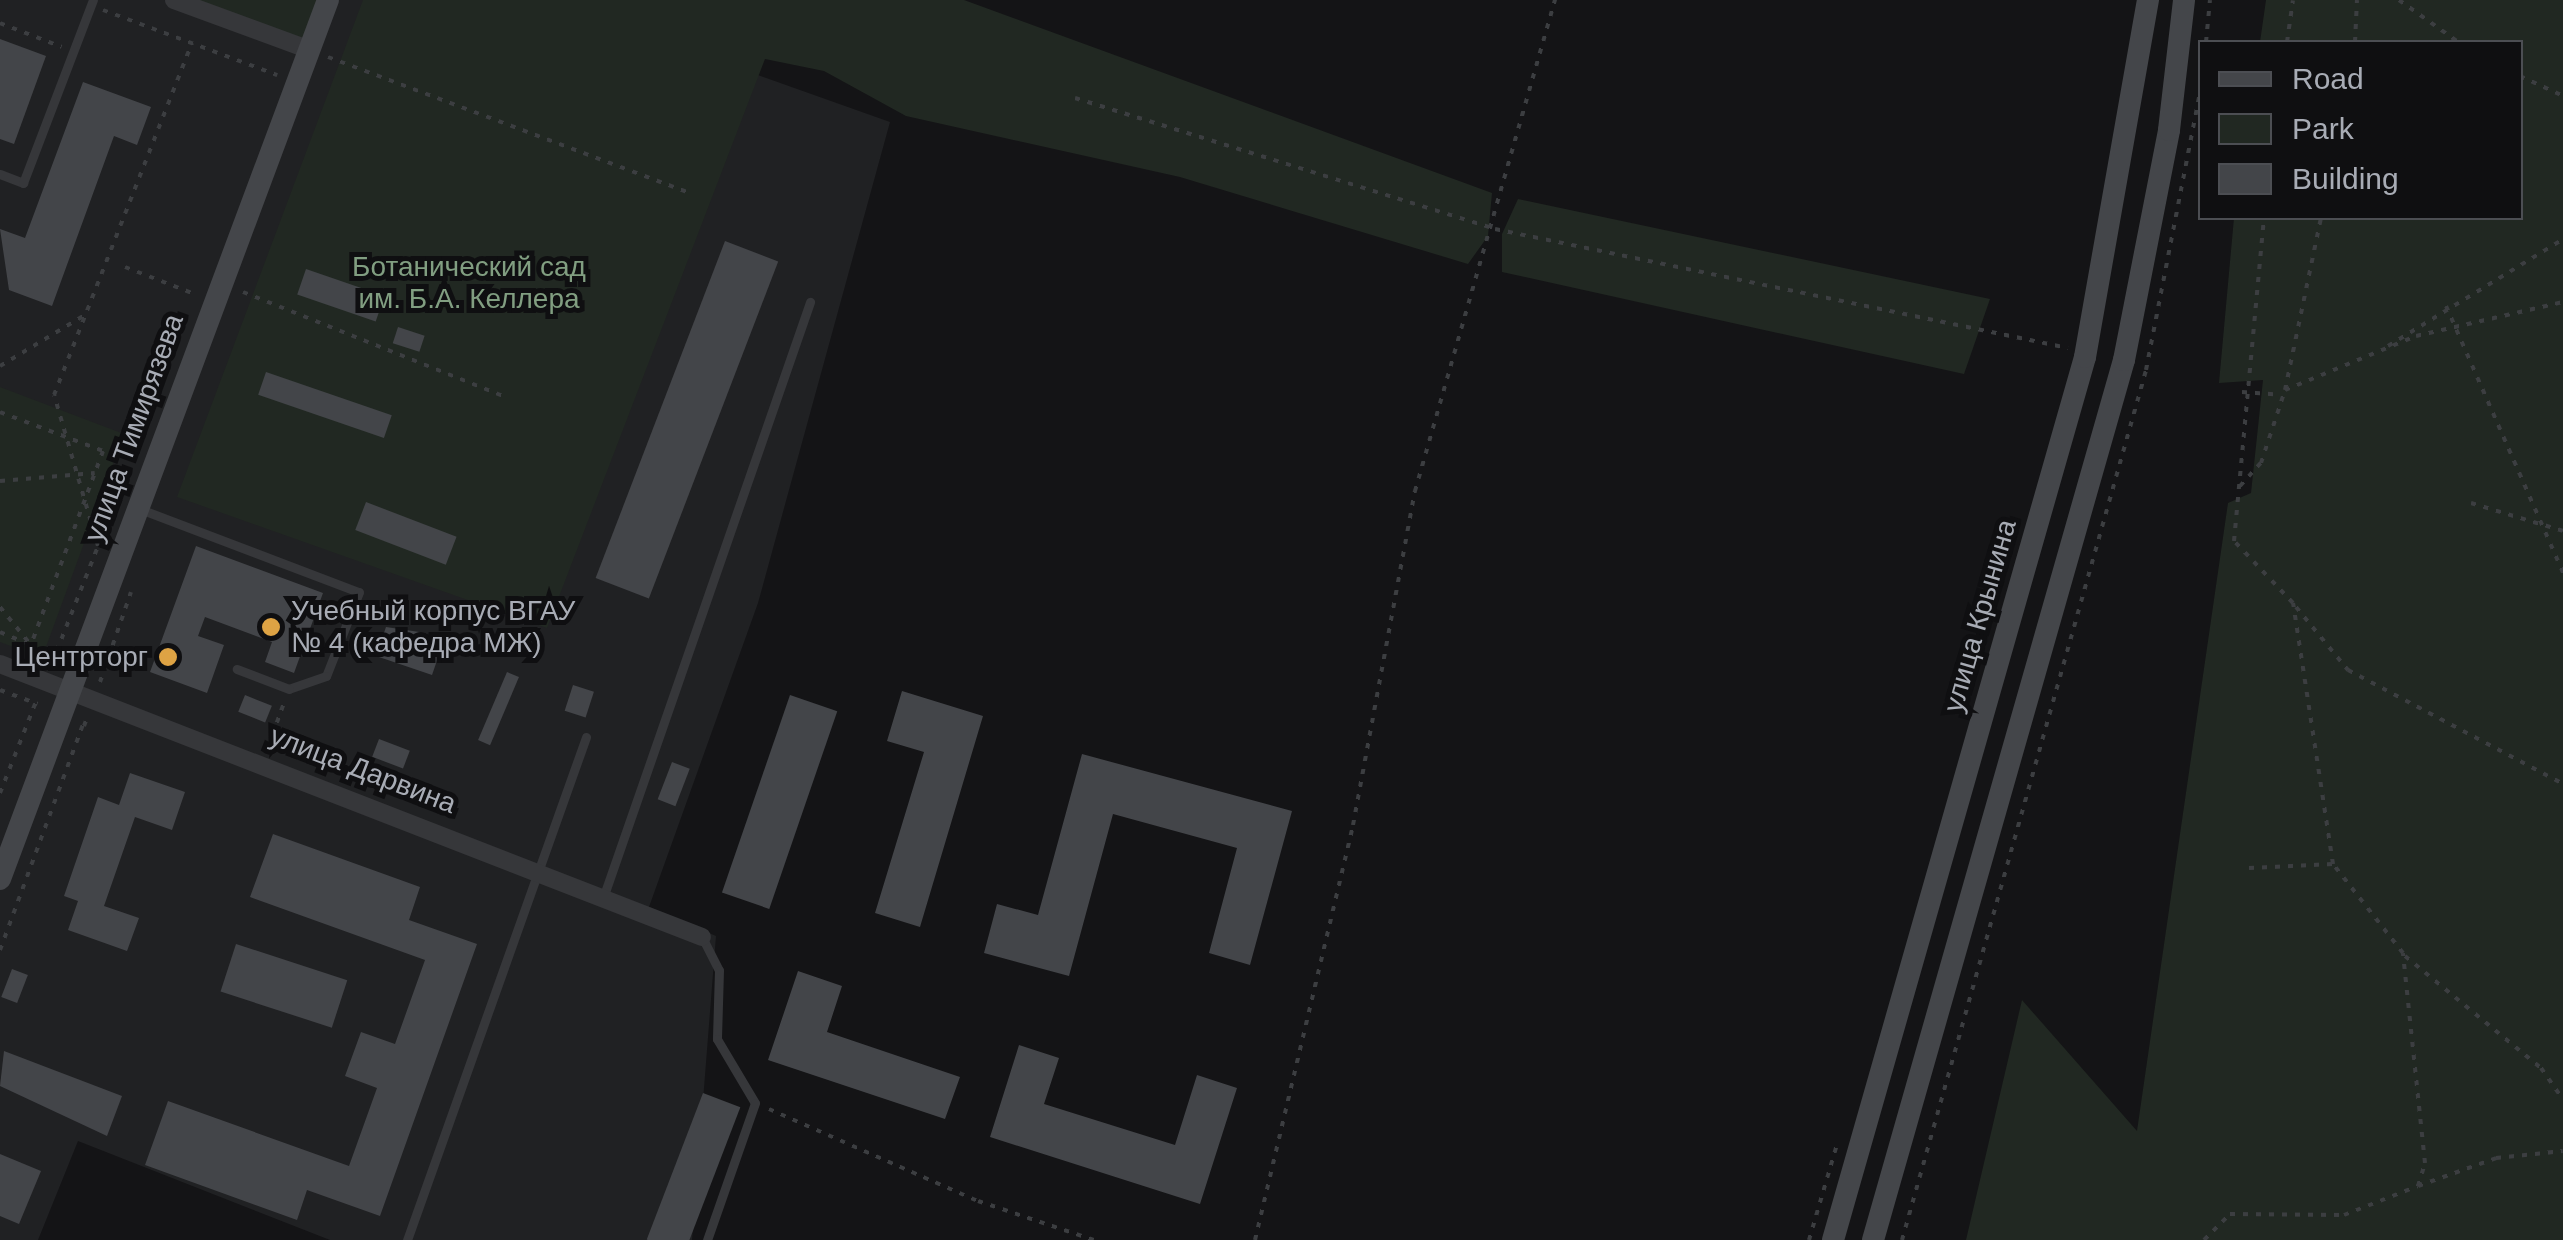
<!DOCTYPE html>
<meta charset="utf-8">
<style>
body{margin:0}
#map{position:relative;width:2563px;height:1240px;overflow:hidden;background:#141416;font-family:Helvetica,sans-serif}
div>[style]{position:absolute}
.built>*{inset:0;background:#202123}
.green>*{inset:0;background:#212822}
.building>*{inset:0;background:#434549;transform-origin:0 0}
.path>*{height:4px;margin-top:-2px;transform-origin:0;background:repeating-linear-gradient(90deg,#3c3e41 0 5px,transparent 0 13px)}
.service>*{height:9px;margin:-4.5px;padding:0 4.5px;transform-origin:4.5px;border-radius:4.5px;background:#36373a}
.minor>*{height:18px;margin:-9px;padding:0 9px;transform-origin:9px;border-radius:9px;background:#36373a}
.secondary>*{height:22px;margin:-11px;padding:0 11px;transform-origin:11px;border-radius:11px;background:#44464a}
.dots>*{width:28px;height:28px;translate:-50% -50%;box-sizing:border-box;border:5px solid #0f0f11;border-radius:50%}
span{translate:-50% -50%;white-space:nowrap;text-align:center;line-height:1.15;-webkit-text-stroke:10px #0f0f11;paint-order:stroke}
.park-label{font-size:28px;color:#819e81}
.street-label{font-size:28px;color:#a8acb5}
.poi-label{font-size:28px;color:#a8acb5}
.left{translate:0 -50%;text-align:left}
.right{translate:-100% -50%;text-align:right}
.legend{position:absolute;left:2198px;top:40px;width:325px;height:180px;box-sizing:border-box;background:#0f0f11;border:2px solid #4c4e53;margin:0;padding:12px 18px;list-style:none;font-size:30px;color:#a8acb5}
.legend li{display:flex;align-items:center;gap:20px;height:50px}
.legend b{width:50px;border:2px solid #4c4e53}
</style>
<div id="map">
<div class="built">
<i style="clip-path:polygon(0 0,546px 0,890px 122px,758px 603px,649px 907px,716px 936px,692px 1240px,330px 1240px,78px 1141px,38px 1240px,0 1240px)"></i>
</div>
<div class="green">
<i style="clip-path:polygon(194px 0,322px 0,306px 41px)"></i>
<i style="clip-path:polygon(363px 0,964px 0,1492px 193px,1488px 236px,1468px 264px,1180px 177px,906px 116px,824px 71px,765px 59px,547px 628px,177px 497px)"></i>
<i style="clip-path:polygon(2266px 0,2563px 0,2563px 1240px,1966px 1240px,2022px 1000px,2137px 1131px,2228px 503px,2251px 493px,2263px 380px,2219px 383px,2234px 218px,2520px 218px,2520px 42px,2260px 42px)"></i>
<i style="clip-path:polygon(1518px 199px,1990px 299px,1964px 374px,1502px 272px,1502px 234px)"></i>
<i style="clip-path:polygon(0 387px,124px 434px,42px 658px,0 642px)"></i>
</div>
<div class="building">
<i style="clip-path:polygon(0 39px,46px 56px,14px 144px,0 139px)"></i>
<i style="clip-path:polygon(83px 82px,151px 107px,137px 145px,114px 136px,52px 306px,9px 290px,0 229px,25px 238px)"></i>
<i style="left:725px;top:241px;width:57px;height:361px;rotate:21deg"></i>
<i style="left:306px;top:269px;width:83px;height:27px;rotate:19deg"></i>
<i style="left:398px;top:327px;width:28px;height:17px;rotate:18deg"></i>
<i style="left:266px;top:372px;width:133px;height:24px;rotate:19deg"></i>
<i style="left:366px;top:502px;width:97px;height:30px;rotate:21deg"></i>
<i style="clip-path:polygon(196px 546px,323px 593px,294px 673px,265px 662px,272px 642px,205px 617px,198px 636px,224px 645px,207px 693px,150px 672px)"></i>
<i style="clip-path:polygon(386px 627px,426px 633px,442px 646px,432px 675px,376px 656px)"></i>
<i style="left:507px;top:672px;width:13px;height:74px;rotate:23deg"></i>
<i style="left:573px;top:685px;width:22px;height:27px;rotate:18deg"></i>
<i style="clip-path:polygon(902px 691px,983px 716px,920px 927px,875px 913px,924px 752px,887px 741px)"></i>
<i style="left:245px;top:695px;width:29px;height:18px;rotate:22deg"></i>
<i style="left:790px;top:695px;width:50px;height:209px;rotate:19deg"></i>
<i style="left:379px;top:739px;width:33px;height:19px;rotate:21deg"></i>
<i style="clip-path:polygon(1082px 754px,1292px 811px,1250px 965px,1209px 953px,1237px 848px,1113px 814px,1069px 976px,984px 953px,997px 904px,1038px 915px)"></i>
<i style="left:672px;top:762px;width:19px;height:40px;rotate:21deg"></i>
<i style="clip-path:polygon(130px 773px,185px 792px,172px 830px,135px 817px,104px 906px,139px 918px,127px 951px,68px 930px,78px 901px,64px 896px,98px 797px,119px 805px)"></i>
<i style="clip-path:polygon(273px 834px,420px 887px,409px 920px,477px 944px,380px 1216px,307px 1190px,297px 1220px,145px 1165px,168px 1101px,349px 1166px,377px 1088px,345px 1076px,361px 1032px,395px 1044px,425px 960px,250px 897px)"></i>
<i style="left:236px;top:944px;width:117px;height:50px;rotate:18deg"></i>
<i style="left:12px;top:969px;width:17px;height:30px;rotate:21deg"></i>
<i style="clip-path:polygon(798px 971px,842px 986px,827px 1032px,960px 1077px,945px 1119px,768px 1060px)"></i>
<i style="clip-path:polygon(1019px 1045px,1059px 1058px,1044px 1104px,1175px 1145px,1197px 1075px,1237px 1088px,1200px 1204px,990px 1137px)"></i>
<i style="clip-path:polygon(4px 1051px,122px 1096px,107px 1136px,0 1086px)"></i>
<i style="left:703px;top:1093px;width:40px;height:157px;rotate:21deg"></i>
<i style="clip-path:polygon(0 1154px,41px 1171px,19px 1224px,0 1216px)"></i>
</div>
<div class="path">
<i style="left:2399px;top:0;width:72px;rotate:35.4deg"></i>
<i style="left:103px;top:10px;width:186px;rotate:20.5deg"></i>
<i style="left:0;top:23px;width:66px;rotate:21.2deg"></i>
<i style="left:2206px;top:42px;width:42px;rotate:-84.6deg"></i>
<i style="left:2287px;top:42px;width:42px;rotate:-81.9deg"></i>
<i style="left:2355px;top:42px;width:42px;rotate:-87.3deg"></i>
<i style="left:328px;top:57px;width:384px;rotate:20.6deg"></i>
<i style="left:2520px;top:76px;width:47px;rotate:24.9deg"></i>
<i style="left:1075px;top:98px;width:440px;rotate:17.3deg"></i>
<i style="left:1495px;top:229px;width:585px;rotate:11.73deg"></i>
<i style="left:125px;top:267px;width:77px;rotate:21.3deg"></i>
<i style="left:243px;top:292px;width:280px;rotate:21.8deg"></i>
<i style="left:2446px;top:306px;width:292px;rotate:66.3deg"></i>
<i style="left:2388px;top:346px;width:205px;rotate:-31.4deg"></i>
<i style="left:0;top:366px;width:99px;rotate:-31deg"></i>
<i style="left:2285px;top:390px;width:142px;rotate:-22.4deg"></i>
<i style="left:2416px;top:336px;width:151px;rotate:-13deg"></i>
<i style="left:2242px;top:392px;width:39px;rotate:4deg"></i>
<i style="left:0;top:412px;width:110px;rotate:20.7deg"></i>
<i style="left:103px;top:451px;width:207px;rotate:110.4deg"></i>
<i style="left:0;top:481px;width:95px;rotate:-4.8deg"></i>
<i style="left:2240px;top:486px;width:31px;rotate:-48deg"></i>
<i style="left:2261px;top:463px;width:77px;rotate:-71.8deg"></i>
<i style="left:2285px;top:390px;width:176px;rotate:-78.2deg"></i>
<i style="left:2471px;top:503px;width:96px;rotate:16.9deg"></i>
<i style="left:0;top:607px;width:49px;rotate:50.8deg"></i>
<i style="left:2296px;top:607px;width:82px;rotate:50.5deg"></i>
<i style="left:2348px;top:670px;width:243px;rotate:27.9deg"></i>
<i style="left:0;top:632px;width:28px;rotate:23deg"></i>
<i style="left:52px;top:663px;width:126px;rotate:-68.5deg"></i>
<i style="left:98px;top:546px;width:157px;rotate:-106.2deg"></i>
<i style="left:54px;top:395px;width:378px;rotate:-68.6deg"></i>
<i style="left:100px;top:682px;width:95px;rotate:-71deg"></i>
<i style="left:0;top:690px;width:40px;rotate:20.2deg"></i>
<i style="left:84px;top:726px;width:12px;rotate:-70deg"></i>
<i style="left:268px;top:747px;width:50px;rotate:-70.1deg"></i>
<i style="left:0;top:793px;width:101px;rotate:-68.5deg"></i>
<i style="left:2249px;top:868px;width:84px;rotate:-2.7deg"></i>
<i style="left:0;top:950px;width:240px;rotate:-69.8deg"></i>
<i style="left:2405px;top:956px;width:176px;rotate:39.5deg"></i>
<i style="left:2541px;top:1068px;width:38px;rotate:55deg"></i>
<i style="left:769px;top:1109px;width:228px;rotate:23.8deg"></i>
<i style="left:978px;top:1201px;width:122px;rotate:18.6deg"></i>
<i style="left:2418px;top:1186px;width:83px;rotate:-19.7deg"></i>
<i style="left:2496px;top:1158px;width:67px;rotate:-6deg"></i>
<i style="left:1255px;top:1240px;width:426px;rotate:-76.7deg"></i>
<i style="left:1353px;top:825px;width:340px;rotate:-79.5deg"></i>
<i style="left:1415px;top:491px;width:511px;rotate:-74.09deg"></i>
<i style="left:1809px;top:1240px;width:100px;rotate:-73.7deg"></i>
<i style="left:1902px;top:1240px;width:904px;rotate:-74.33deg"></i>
<i style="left:2146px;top:370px;width:282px;rotate:-79deg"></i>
<i style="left:2204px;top:1240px;width:37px;rotate:-45deg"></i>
<i style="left:2230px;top:1214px;width:114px;rotate:0.5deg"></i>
<i style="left:2344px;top:1215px;width:79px;rotate:-21.4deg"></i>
<i style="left:2418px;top:1186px;width:24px;rotate:-73deg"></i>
<i style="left:2425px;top:1163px;width:211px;rotate:-96deg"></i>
<i style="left:2403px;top:953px;width:113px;rotate:-128.2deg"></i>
<i style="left:2333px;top:864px;width:264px;rotate:-98.7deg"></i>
<i style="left:2293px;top:603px;width:86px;rotate:-133.6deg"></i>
<i style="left:2234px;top:541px;width:324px;rotate:-84.7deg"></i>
</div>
<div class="service">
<i style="left:0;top:174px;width:25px;rotate:21deg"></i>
<i style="left:23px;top:183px;width:196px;rotate:-69.1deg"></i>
<i style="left:140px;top:509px;width:234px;rotate:20.8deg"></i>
<i style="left:359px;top:592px;width:90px;rotate:111.4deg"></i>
<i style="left:326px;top:676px;width:39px;rotate:161deg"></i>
<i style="left:289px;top:689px;width:56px;rotate:-159deg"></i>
<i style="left:604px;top:895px;width:628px;rotate:-70.84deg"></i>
<i style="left:702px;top:937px;width:37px;rotate:63deg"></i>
<i style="left:719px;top:970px;width:69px;rotate:91.7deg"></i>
<i style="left:717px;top:1039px;width:74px;rotate:59.3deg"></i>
<i style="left:755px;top:1103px;width:145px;rotate:109.3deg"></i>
<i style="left:407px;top:1240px;width:534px;rotate:-70.41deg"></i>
</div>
<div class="minor">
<i style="left:174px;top:0;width:145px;rotate:20.2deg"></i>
<i style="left:0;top:664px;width:753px;rotate:21.25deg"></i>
</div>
<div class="secondary">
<i style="left:0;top:879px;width:938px;rotate:-69.54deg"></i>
<i style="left:1833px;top:1240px;width:918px;rotate:-74.07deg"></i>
<i style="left:2085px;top:357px;width:363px;rotate:-80deg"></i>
<i style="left:1873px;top:1240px;width:915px;rotate:-74.08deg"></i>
<i style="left:2124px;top:360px;width:234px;rotate:-78.9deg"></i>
<i style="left:2169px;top:130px;width:131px;rotate:-83.4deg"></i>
</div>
<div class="dots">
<i style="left:271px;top:627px;background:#dea344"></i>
<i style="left:168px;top:657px;background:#dea344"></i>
</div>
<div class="park-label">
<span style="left:469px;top:283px">Ботанический сад<br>им. Б.А. Келлера</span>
</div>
<div class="street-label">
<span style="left:134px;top:428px;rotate:-70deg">улица Тимирязева</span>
<span style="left:1980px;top:616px;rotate:-74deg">улица Крынина</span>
<span style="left:363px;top:770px;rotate:21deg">улица Дарвина</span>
</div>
<div class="poi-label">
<span class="left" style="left:291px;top:627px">Учебный корпус ВГАУ<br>№ 4 (кафедра МЖ)</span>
<span class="right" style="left:148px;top:657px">Центрторг</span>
</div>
<ul class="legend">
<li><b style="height:12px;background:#44464a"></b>Road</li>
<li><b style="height:28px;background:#212822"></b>Park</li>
<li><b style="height:28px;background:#434549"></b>Building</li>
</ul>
</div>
